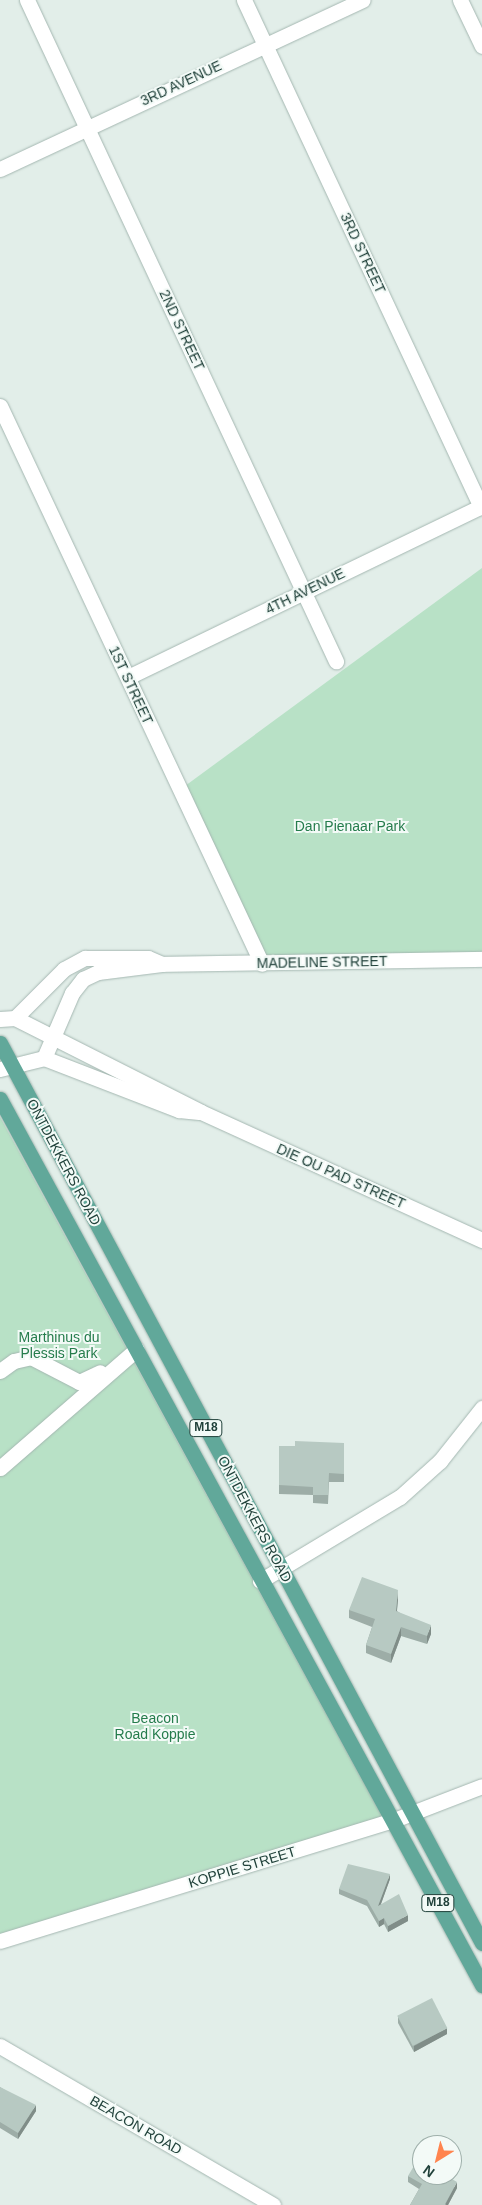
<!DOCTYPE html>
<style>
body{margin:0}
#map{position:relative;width:482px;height:2205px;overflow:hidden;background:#e2eee9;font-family:Helvetica,sans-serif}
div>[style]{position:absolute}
.green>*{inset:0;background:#b8e1c6}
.roads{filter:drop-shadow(0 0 1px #a4b7b1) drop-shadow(0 0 1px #a4b7b1)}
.street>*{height:15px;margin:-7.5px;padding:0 7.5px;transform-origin:7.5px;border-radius:7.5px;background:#fff}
.primary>*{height:15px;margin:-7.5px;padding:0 7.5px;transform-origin:7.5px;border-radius:7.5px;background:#61a89a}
.wall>*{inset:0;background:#9dada7}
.shaded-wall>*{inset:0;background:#808d88}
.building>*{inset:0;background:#b7c9c2;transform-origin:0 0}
span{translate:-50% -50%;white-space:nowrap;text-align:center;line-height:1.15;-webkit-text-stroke:4px #f3faf7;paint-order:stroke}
.shield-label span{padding:1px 4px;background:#f3faf7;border:1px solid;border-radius:4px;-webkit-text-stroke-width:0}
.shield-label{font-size:12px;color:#20413a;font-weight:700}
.street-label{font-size:14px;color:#20413a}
.park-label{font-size:14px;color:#257c4c}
.north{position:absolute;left:412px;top:2135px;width:50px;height:50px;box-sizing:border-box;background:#f3faf7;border:1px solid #9fb0ab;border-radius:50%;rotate:216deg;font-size:14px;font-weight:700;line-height:20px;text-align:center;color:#20413a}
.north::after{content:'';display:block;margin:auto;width:18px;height:22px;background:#ff844e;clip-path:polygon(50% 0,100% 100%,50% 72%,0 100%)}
</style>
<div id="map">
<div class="green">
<i style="clip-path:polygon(482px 568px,482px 954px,266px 958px,185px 786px)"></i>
<i style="clip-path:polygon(0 1117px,383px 1818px,0 1935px)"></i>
</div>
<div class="roads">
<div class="street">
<i style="left:27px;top:0;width:730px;rotate:64.95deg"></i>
<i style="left:244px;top:0;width:560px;rotate:64.95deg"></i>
<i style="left:460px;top:0;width:51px;rotate:64.4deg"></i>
<i style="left:0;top:169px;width:400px;rotate:-25deg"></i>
<i style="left:0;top:406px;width:616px;rotate:64.85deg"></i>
<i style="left:128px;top:677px;width:393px;rotate:-25.8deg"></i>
<i style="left:15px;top:1018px;width:69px;rotate:-45deg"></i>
<i style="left:64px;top:969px;width:24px;rotate:-28deg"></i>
<i style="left:85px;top:958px;width:63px"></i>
<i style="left:148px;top:958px;width:15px;rotate:23deg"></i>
<i style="left:0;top:1019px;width:15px;rotate:-4deg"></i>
<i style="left:15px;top:1018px;width:208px;rotate:26.8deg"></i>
<i style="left:201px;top:1112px;width:309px;rotate:24.5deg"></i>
<i style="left:44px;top:1058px;width:71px;rotate:-66.7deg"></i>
<i style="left:72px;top:993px;width:18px;rotate:-52deg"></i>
<i style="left:83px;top:979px;width:17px;rotate:-25deg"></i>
<i style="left:98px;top:972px;width:64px;rotate:-7.1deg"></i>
<i style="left:162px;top:964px;width:320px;rotate:-0.9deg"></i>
<i style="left:0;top:1069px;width:45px;rotate:-14deg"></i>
<i style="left:44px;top:1058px;width:145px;rotate:21.1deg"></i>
<i style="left:179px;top:1110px;width:20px;rotate:6deg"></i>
<i style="left:0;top:1371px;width:17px;rotate:-36deg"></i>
<i style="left:14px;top:1361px;width:17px;rotate:-13deg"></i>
<i style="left:31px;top:1357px;width:54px;rotate:27.5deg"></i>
<i style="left:79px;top:1382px;width:23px;rotate:-25deg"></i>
<i style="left:0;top:1468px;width:181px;rotate:-41deg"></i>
<i style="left:260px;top:1581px;width:163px;rotate:-31deg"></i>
<i style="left:400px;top:1497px;width:54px;rotate:-42deg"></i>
<i style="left:440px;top:1461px;width:68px;rotate:-51.6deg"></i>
<i style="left:0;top:1941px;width:412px;rotate:-17.1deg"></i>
<i style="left:394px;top:1820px;width:94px;rotate:-21.1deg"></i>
<i style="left:0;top:2046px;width:316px;rotate:30.2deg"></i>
</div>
<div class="primary">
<i style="left:0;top:1043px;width:1021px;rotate:61.83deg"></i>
<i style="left:0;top:1099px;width:1009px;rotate:61.45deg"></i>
</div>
</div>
<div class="wall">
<i style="clip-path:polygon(344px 1443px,344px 1482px,329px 1482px,328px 1504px,313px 1503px,313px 1495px,279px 1494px,279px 1446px,295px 1446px)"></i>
<i style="clip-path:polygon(398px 1599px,397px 1611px,431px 1634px,427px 1644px,401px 1636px,391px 1663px,366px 1653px,366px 1645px,372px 1627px,349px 1618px,349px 1610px)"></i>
<i style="clip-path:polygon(390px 1879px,381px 1904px,408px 1921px,388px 1932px,384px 1924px,379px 1927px,367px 1906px,339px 1894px,339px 1889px)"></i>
<i style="clip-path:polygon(398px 2017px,447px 2034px,414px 2052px,398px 2023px)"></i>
<i style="clip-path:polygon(0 2087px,36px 2111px,18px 2139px,0 2128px)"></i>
<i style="clip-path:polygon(408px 2176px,457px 2188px,448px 2205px,410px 2205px,419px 2189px,408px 2182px)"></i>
</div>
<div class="shaded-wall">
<i style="clip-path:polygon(398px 1590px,398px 1599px,396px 1619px,396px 1611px)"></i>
<i style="clip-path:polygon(431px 1625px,431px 1634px,427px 1644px,427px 1636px)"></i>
<i style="clip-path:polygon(401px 1627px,401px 1636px,391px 1663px,391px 1654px)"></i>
<i style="clip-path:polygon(390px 1874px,390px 1879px,378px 1912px,378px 1906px)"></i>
<i style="clip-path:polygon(408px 1915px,408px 1921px,388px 1932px,388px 1926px)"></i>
<i style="clip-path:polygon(384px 1918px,384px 1924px,379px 1927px,379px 1921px)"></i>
<i style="clip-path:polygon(447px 2028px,447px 2034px,414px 2052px,414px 2046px)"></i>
<i style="clip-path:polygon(36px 2105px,36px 2111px,18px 2139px,18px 2133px)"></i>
<i style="clip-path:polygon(457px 2182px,457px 2188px,448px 2205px,445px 2205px)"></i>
</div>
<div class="building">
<i style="clip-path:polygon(295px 1441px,344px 1443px,344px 1474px,329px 1473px,328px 1495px,313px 1495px,313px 1487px,279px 1485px,279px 1446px,295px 1446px)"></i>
<i style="clip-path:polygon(362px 1577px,398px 1590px,396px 1611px,431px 1625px,427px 1636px,401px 1627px,391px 1654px,366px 1645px,375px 1619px,349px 1610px)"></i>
<i style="clip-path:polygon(348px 1864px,390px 1874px,378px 1906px,399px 1894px,408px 1915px,388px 1926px,384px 1918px,379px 1921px,367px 1900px,339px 1889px)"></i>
<i style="left:432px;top:1998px;width:34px;height:39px;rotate:63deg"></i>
<i style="clip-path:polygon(0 2087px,36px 2105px,18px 2133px,0 2122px)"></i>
<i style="clip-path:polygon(418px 2159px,422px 2162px,422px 2175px,445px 2175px,457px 2182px,445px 2204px,446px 2205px,410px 2205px,422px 2184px,408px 2176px)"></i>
</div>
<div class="shield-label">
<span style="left:206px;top:1428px">M18</span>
<span style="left:438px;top:1903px">M18</span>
</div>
<div class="street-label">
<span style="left:181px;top:83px;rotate:-25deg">3RD AVENUE</span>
<span style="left:363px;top:253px;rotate:65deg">3RD STREET</span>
<span style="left:182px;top:330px;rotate:65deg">2ND STREET</span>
<span style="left:305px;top:591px;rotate:-26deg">4TH AVENUE</span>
<span style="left:131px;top:685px;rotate:65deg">1ST STREET</span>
<span style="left:322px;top:962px;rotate:-1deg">MADELINE STREET</span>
<span style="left:64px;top:1162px;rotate:62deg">ONTDEKKERS ROAD</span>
<span style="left:341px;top:1176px;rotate:24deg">DIE OU PAD STREET</span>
<span style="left:255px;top:1519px;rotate:62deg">ONTDEKKERS ROAD</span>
<span style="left:242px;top:1867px;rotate:-17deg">KOPPIE STREET</span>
<span style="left:136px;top:2125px;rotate:30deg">BEACON ROAD</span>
</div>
<div class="park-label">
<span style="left:350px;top:826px">Dan Pienaar Park</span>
<span style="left:59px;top:1345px">Marthinus du<br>Plessis Park</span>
<span style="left:155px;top:1726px">Beacon<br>Road Koppie</span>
</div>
<div class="north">N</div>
</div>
